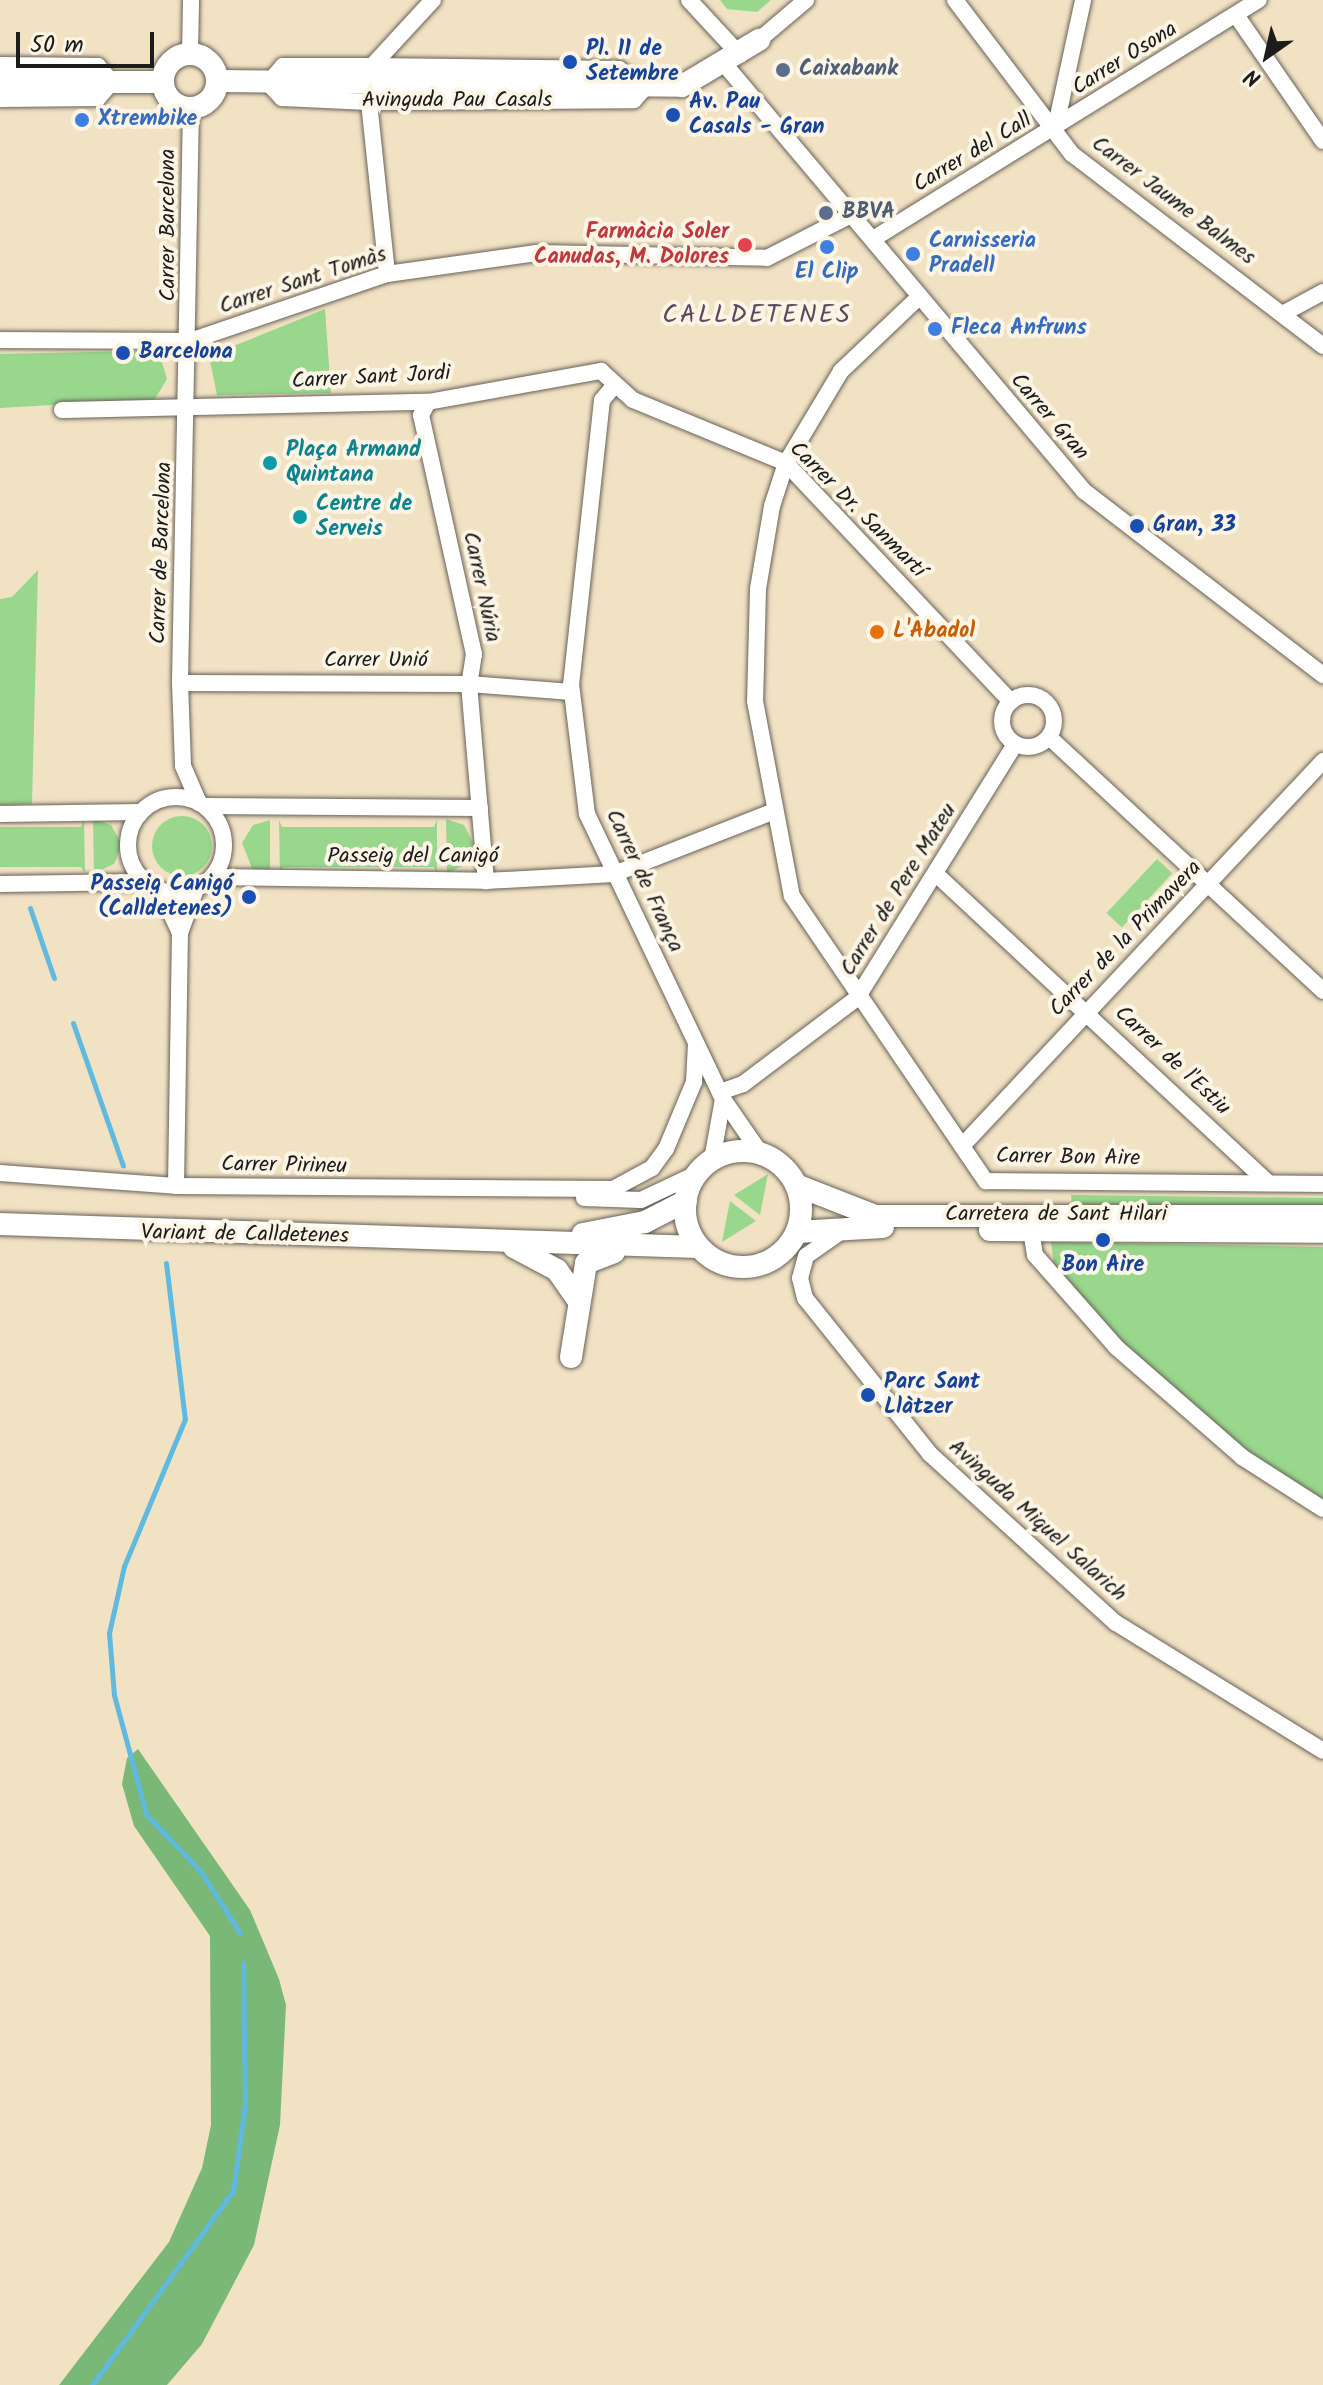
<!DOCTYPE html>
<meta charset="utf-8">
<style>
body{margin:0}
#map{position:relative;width:1323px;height:2385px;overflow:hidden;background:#f2e2c4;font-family:Kalam,sans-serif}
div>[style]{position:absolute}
.green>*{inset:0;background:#98d78c;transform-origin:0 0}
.round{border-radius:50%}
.forest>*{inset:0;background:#7ab878}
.stream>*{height:5px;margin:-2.5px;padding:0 2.5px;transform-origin:2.5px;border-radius:2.5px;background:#60b9de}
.roads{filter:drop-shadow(0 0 2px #676157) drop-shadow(0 0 2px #676157)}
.minor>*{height:16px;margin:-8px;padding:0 8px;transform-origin:8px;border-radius:8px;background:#fff}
.minor>.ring{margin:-8px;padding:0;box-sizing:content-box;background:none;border:16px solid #fff;border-radius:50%}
.tertiary>*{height:22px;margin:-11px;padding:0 11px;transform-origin:11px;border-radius:11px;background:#fff}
.tertiary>.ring{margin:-11px;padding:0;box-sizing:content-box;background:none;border:22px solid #fff;border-radius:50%}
.dots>*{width:22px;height:22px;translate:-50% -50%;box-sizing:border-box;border:4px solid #fcf5e5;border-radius:50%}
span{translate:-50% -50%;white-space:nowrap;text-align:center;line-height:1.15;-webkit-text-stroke:8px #fcf5e5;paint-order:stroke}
.transit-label{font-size:22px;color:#164399;font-weight:700}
.left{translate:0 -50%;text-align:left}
.right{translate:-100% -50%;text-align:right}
.street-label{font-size:22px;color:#1c1c1c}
.service-label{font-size:22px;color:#4e5e75;font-weight:700}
.shop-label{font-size:22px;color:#366cbe;font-weight:700}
.health-label{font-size:22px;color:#be3a42;font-weight:700}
.culture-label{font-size:22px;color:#0d838f;font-weight:700}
.food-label{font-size:22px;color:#c56008;font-weight:700}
.quarter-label{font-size:26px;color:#5c495b;letter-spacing:2px}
.north{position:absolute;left:1227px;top:16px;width:80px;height:80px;-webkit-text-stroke:6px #fcf5e5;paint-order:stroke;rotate:214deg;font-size:22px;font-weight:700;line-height:32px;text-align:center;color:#1c1c1c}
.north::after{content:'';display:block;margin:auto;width:28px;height:36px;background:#1c1c1c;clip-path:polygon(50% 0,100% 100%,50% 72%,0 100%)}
.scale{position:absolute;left:16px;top:32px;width:138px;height:36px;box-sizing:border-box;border:4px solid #1c1c1c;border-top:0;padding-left:10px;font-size:24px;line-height:28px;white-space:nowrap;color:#1c1c1c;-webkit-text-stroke:6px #fcf5e5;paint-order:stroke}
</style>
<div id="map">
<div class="green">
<i style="clip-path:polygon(720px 0,771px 0,757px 12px,727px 9px)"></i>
<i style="clip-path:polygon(325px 309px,331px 393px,217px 395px,209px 356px)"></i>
<i style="clip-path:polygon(142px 351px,161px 359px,167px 379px,155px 399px,0 408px,0 354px)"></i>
<i style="clip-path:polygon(38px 570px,32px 804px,0 805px,0 599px,12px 597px)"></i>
<i class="round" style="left:152px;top:816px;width:60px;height:60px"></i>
<i style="clip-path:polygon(84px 819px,85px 874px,81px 867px,0 867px,0 827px,81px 827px)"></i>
<i style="clip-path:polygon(93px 819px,111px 825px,122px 845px,114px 864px,94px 873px)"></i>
<i style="clip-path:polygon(446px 819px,464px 825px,474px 845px,467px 864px,447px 873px)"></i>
<i style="clip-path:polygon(270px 820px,270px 874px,252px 868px,242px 843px,253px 825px)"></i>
<i style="clip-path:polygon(279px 820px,282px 827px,434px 827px,437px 820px,437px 874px,434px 867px,283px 867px,280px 874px)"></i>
<i style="left:1157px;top:859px;width:21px;height:74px;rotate:43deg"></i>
<i style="clip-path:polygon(768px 1174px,760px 1215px,734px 1195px)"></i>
<i style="clip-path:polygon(1071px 1195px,1323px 1198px,1323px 1211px,1072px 1211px)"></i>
<i style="clip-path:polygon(730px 1201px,756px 1221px,722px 1242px)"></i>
<i style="clip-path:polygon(1051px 1242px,1323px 1247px,1323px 1507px,1188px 1415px,1054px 1265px)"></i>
</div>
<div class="forest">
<i style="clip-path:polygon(138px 1749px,250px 1910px,279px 1979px,286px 2005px,280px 2125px,254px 2245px,202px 2344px,167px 2385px,59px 2385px,169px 2242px,202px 2168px,211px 2125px,210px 1936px,134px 1826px,122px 1784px,127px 1758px)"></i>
</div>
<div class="stream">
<i style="left:30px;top:908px;width:74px;rotate:71.1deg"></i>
<i style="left:73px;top:1023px;width:151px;rotate:70.7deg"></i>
<i style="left:166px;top:1263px;width:157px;rotate:83.1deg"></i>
<i style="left:185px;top:1419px;width:159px;rotate:112.5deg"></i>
<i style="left:124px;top:1566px;width:69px;rotate:102.6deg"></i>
<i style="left:109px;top:1633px;width:62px;rotate:85.4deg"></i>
<i style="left:114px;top:1695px;width:123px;rotate:74.9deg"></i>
<i style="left:146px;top:1814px;width:80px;rotate:46.5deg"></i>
<i style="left:201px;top:1872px;width:72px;rotate:57.4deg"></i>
<i style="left:92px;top:2385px;width:240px;rotate:-54deg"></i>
<i style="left:233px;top:2191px;width:88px;rotate:-82.1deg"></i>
<i style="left:245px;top:2104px;width:141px;rotate:-90.8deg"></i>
</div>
<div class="roads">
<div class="minor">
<i style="left:689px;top:0;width:75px;rotate:47.2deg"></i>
<i style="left:955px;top:0;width:193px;rotate:52.8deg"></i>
<i style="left:1072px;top:154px;width:316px;rotate:37.4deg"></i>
<i style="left:1236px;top:15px;width:153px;rotate:55.4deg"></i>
<i style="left:759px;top:40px;width:62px;rotate:-40.4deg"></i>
<i style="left:190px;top:54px;width:54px;rotate:-88.9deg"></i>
<i style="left:0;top:65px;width:98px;rotate:0.6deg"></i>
<i style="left:98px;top:66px;width:21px;rotate:49deg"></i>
<i style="left:112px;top:82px;width:21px;rotate:131deg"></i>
<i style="left:98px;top:98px;width:98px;rotate:179.4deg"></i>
<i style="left:372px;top:66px;width:90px;rotate:-47.3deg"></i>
<i style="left:726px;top:66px;width:556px;rotate:49.89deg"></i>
<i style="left:1084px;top:491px;width:302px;rotate:37.6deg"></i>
<i style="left:640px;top:86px;width:27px;rotate:-141deg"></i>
<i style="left:619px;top:69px;width:247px;rotate:-179.3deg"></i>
<i style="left:372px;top:66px;width:89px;rotate:180deg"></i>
<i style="left:283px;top:66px;width:23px;rotate:131deg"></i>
<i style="left:268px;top:83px;width:21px;rotate:47deg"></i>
<i style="left:282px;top:98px;width:87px;rotate:2.6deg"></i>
<i style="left:369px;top:102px;width:265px;rotate:-0.4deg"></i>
<i style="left:634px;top:100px;width:18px;rotate:-49deg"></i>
<i style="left:369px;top:102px;width:173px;rotate:84deg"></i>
<i style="left:191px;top:109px;width:574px;rotate:91.1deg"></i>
<i style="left:180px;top:683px;width:83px;rotate:87.9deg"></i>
<i style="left:183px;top:766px;width:40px;rotate:66.6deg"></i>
<i style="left:1055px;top:130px;width:133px;rotate:-77.8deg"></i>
<i style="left:873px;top:239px;width:454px;rotate:-31.8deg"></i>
<i style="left:919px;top:297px;width:108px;rotate:136.5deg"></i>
<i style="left:841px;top:371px;width:107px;rotate:120.9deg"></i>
<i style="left:786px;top:463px;width:45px;rotate:108deg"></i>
<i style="left:772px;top:506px;width:84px;rotate:99.6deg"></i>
<i style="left:758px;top:589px;width:112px;rotate:91.5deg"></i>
<i style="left:755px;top:701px;width:198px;rotate:79.3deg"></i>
<i style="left:792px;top:896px;width:345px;rotate:55.8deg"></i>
<i style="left:986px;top:1181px;width:337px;rotate:0.5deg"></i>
<i style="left:1286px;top:312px;width:42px;rotate:-28.4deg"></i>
<i style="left:0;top:340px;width:190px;rotate:0.3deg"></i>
<i style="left:190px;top:341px;width:208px;rotate:-18.8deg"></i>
<i style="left:387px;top:274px;width:151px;rotate:-8deg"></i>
<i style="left:537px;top:253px;width:230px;rotate:1.2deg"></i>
<i style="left:767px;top:258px;width:97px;rotate:-27.1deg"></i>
<i style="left:613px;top:387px;width:17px;rotate:130deg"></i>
<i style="left:602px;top:400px;width:286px;rotate:96.2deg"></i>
<i style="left:571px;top:684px;width:131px;rotate:83deg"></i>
<i style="left:587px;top:814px;width:316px;rotate:64.5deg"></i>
<i style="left:723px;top:1099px;width:67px;rotate:55.4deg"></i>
<i style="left:428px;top:402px;width:15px;rotate:118deg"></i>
<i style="left:421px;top:415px;width:245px;rotate:77.5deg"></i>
<i style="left:474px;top:654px;width:30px;rotate:99deg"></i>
<i style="left:469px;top:684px;width:198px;rotate:85.1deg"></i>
<i style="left:62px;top:410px;width:366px;rotate:-1.3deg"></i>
<i style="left:428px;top:402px;width:176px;rotate:-10.2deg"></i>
<i style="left:601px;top:371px;width:43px;rotate:42.2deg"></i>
<i style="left:633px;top:400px;width:165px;rotate:22.4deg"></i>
<i style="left:786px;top:463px;width:328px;rotate:46.7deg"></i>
<i style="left:180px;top:683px;width:289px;rotate:0.2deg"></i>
<i style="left:469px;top:684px;width:103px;rotate:4.4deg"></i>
<i class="ring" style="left:1002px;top:695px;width:36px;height:36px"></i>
<i style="left:1049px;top:737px;width:374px;rotate:42.8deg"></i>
<i class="ring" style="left:128px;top:797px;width:80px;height:80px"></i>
<i style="left:206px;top:806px;width:274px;rotate:0.4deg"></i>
<i style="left:0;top:814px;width:141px;rotate:-0.8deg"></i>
<i style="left:937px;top:875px;width:453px;rotate:42.9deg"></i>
<i style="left:213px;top:877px;width:273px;rotate:0.8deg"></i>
<i style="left:486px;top:881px;width:128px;rotate:-3.1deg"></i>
<i style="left:614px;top:874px;width:170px;rotate:-21.4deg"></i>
<i style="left:0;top:884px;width:145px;rotate:-0.8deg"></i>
<i style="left:160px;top:890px;width:47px;rotate:65.1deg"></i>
<i style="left:720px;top:1092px;width:24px;rotate:-19deg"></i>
<i style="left:743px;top:1084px;width:143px;rotate:-37deg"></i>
<i style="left:857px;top:998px;width:299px;rotate:-58.1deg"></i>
<i style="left:962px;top:1146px;width:528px;rotate:-46.84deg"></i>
<i style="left:712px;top:1160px;width:62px;rotate:-79.8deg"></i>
<i style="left:0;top:1173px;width:176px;rotate:4.2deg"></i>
<i style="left:176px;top:1186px;width:437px;rotate:0.4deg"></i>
<i style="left:613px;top:1189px;width:44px;rotate:-28.3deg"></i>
<i style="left:652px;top:1168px;width:24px;rotate:-54deg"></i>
<i style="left:666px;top:1149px;width:73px;rotate:-67.3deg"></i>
<i style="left:694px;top:1082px;width:38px;rotate:-87deg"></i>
<i style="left:176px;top:1186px;width:253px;rotate:-89.1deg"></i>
<i style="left:180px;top:933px;width:47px;rotate:-70deg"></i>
<i style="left:584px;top:1198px;width:57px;rotate:2deg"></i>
<i style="left:641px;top:1200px;width:61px;rotate:-25.3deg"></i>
<i style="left:1031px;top:1230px;width:25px;rotate:81deg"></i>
<i style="left:1035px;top:1255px;width:123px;rotate:48.6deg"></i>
<i style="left:1116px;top:1347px;width:167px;rotate:41.1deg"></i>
<i style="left:1242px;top:1457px;width:96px;rotate:32.7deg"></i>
<i style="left:839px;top:1233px;width:40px;rotate:145.1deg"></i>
<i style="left:806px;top:1256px;width:23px;rotate:105deg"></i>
<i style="left:800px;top:1278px;width:21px;rotate:76deg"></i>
<i style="left:805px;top:1298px;width:200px;rotate:51.3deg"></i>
<i style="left:930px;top:1454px;width:251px;rotate:42.3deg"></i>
<i style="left:1116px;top:1623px;width:243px;rotate:31.7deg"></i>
</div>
<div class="tertiary">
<i class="ring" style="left:163px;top:54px;width:32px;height:32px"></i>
<i style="left:218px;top:81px;width:464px;rotate:0.6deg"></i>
<i style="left:682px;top:86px;width:90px;rotate:-30.9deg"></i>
<i style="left:0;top:82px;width:162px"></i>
<i class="ring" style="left:685px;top:1151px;width:94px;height:94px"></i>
<i style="left:796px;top:1185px;width:85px;rotate:21.4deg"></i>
<i style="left:875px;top:1216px;width:448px"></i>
<i style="left:0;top:1224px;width:698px;rotate:1.89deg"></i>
<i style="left:990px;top:1230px;width:333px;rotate:0.3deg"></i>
<i style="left:797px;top:1232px;width:86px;rotate:-3.3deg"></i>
<i style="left:583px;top:1234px;width:63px;rotate:-11deg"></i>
<i style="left:645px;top:1222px;width:46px;rotate:-27.1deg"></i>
<i style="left:514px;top:1247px;width:49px;rotate:28.1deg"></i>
<i style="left:557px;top:1270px;width:38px;rotate:55deg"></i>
<i style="left:571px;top:1357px;width:95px;rotate:-80.9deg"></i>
<i style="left:586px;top:1263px;width:30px;rotate:-21deg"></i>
</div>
</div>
<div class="dots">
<i style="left:570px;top:62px;background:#1a4fb4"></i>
<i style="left:783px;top:70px;background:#5c6f8a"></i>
<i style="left:673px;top:115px;background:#1a4fb4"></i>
<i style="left:82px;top:120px;background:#3f7fe0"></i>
<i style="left:826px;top:213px;background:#5c6f8a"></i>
<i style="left:745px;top:245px;background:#e0444e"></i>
<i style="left:827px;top:247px;background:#3f7fe0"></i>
<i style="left:913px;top:254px;background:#3f7fe0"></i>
<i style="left:935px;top:329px;background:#3f7fe0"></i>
<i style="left:123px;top:353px;background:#1a4fb4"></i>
<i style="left:270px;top:463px;background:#0f9aa8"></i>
<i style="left:300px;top:517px;background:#0f9aa8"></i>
<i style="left:1137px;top:526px;background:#1a4fb4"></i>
<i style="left:877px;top:632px;background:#e8710a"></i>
<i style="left:249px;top:897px;background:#1a4fb4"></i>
<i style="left:1103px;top:1240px;background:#1a4fb4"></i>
<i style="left:868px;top:1395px;background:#1a4fb4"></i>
</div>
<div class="transit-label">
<span class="left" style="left:586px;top:62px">Pl. 11 de<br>Setembre</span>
<span class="left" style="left:689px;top:115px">Av. Pau<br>Casals - Gran</span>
<span class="left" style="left:139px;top:353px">Barcelona</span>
<span class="left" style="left:1153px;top:526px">Gran, 33</span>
<span class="right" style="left:233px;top:897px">Passeig Canigó<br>(Calldetenes)</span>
<span style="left:1103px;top:1266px">Bon Aire</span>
<span class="left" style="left:884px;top:1395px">Parc Sant<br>Llàtzer</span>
</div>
<div class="street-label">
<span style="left:1125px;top:59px;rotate:-32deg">Carrer Osona</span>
<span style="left:457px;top:101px">Avinguda Pau Casals</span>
<span style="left:973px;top:153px;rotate:-31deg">Carrer del Call</span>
<span style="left:1173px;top:201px;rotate:37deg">Carrer Jaume Balmes</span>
<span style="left:169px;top:225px;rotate:-90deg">Carrer Barcelona</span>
<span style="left:303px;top:281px;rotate:-18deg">Carrer Sant Tomàs</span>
<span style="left:371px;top:378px;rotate:-3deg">Carrer Sant Jordi</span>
<span style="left:1049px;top:417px;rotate:49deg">Carrer Gran</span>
<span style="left:857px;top:510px;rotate:45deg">Carrer Dr. Sanmartí</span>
<span style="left:162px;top:553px;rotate:-88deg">Carrer de Barcelona</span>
<span style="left:481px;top:587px;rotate:78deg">Carrer Núria</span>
<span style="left:376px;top:661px">Carrer Unió</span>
<span style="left:413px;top:857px">Passeig del Canigó</span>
<span style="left:644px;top:881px;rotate:65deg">Carrer de França</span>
<span style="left:899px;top:890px;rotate:-58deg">Carrer de Pere Mateu</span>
<span style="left:1126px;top:939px;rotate:-46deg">Carrer de la Primavera</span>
<span style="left:1172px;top:1061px;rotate:43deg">Carrer de l'Estiu</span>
<span style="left:1068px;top:1158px;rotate:1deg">Carrer Bon Aire</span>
<span style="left:284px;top:1166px;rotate:1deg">Carrer Pirineu</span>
<span style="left:1056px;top:1215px">Carretera de Sant Hilari</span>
<span style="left:245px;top:1235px;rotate:1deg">Variant de Calldetenes</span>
<span style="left:1037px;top:1521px;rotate:42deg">Avinguda Miquel Salarich</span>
</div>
<div class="service-label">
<span class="left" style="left:799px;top:70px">Caixabank</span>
<span class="left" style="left:842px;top:213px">BBVA</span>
</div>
<div class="shop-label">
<span class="left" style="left:98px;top:120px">Xtrembike</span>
<span class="left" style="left:929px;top:254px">Carnisseria<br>Pradell</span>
<span style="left:827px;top:273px">El Clip</span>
<span class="left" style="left:951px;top:329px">Fleca Anfruns</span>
</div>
<div class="health-label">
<span class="right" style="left:729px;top:245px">Farmàcia Soler<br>Canudas, M. Dolores</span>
</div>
<div class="culture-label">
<span class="left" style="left:286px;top:463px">Plaça Armand<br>Quintana</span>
<span class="left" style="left:316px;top:517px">Centre de<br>Serveis</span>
</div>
<div class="food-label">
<span class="left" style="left:893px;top:632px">L'Abadol</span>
</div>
<div class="quarter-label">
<span style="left:757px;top:316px">CALLDETENES</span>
</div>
<div class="north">N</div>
<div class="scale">50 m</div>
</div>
